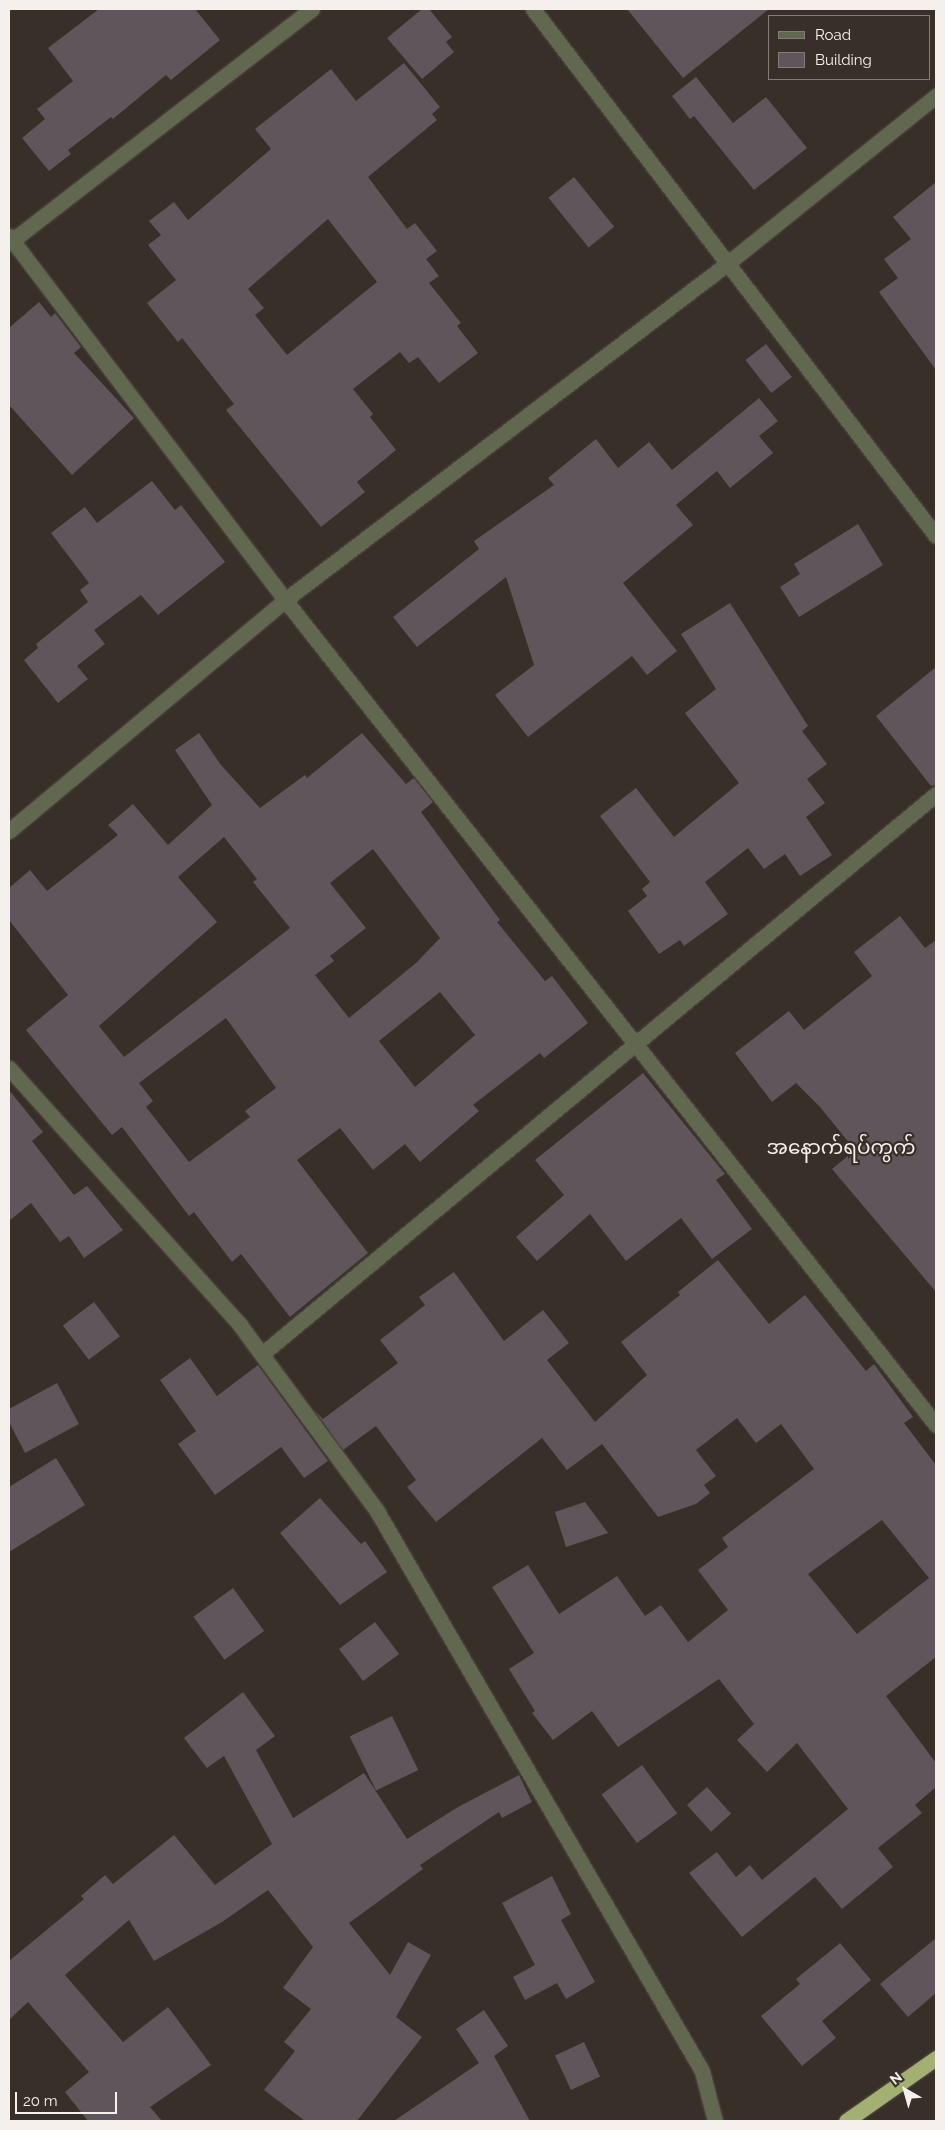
<!DOCTYPE html>
<meta charset="utf-8">
<style>
body{margin:0}
#map{position:relative;width:945px;height:2130px;overflow:hidden;background:#382f29;font-family:Raleway,"Noto Sans Myanmar",sans-serif}
div>[style]{position:absolute}
.building>*{inset:0;background:#5f555b;transform-origin:0 0}
.roads{filter:drop-shadow(0 0 1px #564e48) drop-shadow(0 0 1px #564e48)}
.street>*{height:15px;margin:-7.5px;padding:0 7.5px;transform-origin:7.5px;border-radius:7.5px;background:#62674f}
.highway>*{height:15px;margin:-7.5px;padding:0 7.5px;transform-origin:7.5px;border-radius:7.5px;background:#a4af74}
span{translate:-50% -50%;white-space:nowrap;text-align:center;line-height:1.15;-webkit-text-stroke:4.5px #382f29;paint-order:stroke}
.quarter-label{font-size:20px;color:#f5f0eb}
.frame{position:absolute;inset:0;border:10px solid #f5f0eb;pointer-events:none}
.legend{position:absolute;left:768px;top:15px;width:162px;height:65px;box-sizing:border-box;background:#382f29;border:1px solid #847c77;margin:0;padding:6px 9px;list-style:none;font-size:15px;color:#f5f0eb}
.legend li{display:flex;align-items:center;gap:10px;height:25px}
.legend b{width:25px;border:1px solid #847c77}
.north{position:absolute;left:880px;top:2065px;width:50px;height:50px;-webkit-text-stroke:4px #382f29;paint-order:stroke;rotate:322deg;font-size:14px;font-weight:700;line-height:20px;text-align:center;color:#f5f0eb}
.north::after{content:'';display:block;margin:auto;width:18px;height:22px;background:#f5f0eb;clip-path:polygon(50% 0,100% 100%,50% 72%,0 100%)}
.scale{position:absolute;left:15px;top:2092px;width:102px;height:22px;box-sizing:border-box;border:2px solid #f5f0eb;border-top:0;padding-left:6px;font-size:15px;line-height:18px;white-space:nowrap;color:#f5f0eb;-webkit-text-stroke:4px #382f29;paint-order:stroke}
</style>
<div id="map">
<div class="building">
<i style="clip-path:polygon(99px 9px,195px 9px,220px 40px,171px 80px,166px 75px,113px 119px,111px 117px,68px 150px,71px 154px,49px 171px,22px 138px,45px 119px,37px 109px,73px 81px,48px 48px)"></i>
<i style="clip-path:polygon(422px 9px,429px 9px,452px 37px,446px 42px,454px 52px,422px 79px,387px 38px)"></i>
<i style="clip-path:polygon(627px 9px,769px 9px,683px 78px)"></i>
<i style="clip-path:polygon(evenodd,404px 63px,440px 107px,432px 114px,437px 120px,368px 177px,407px 229px,415px 223px,437px 251px,426px 259px,439px 276px,429px 283px,461px 323px,457px 326px,478px 353px,439px 383px,418px 357px,409px 363px,400px 352px,353px 389px,373px 414px,370px 417px,396px 450px,357px 482px,365px 492px,321px 527px,226px 410px,234px 404px,182px 338px,178px 342px,147px 303px,176px 280px,148px 245px,161px 235px,149px 221px,174px 202px,188px 220px,271px 149px,255px 129px,331px 69px,356px 101px,404px 63px,328px 219px,377px 282px,287px 355px,255px 315px,264px 308px,248px 289px,328px 219px)"></i>
<i style="clip-path:polygon(696px 77px,733px 123px,766px 97px,807px 148px,754px 190px,694px 116px,690px 119px,672px 96px)"></i>
<i style="left:574px;top:177px;width:64px;height:33px;rotate:51deg"></i>
<i style="clip-path:polygon(936px 182px,936px 370px,879px 292px,898px 278px,884px 259px,911px 239px,893px 217px)"></i>
<i style="clip-path:polygon(39px 302px,51px 317px,55px 313px,81px 347px,74px 353px,134px 418px,72px 475px,9px 405px,9px 328px)"></i>
<i style="left:766px;top:344px;width:42px;height:26px;rotate:52deg"></i>
<i style="clip-path:polygon(759px 398px,778px 421px,759px 436px,773px 453px,730px 488px,717px 471px,676px 505px,693px 525px,623px 583px,677px 651px,647px 675px,632px 656px,528px 737px,495px 695px,534px 665px,506px 577px,417px 647px,393px 617px,479px 549px,474px 541px,554px 485px,548px 478px,596px 439px,618px 468px,649px 442px,672px 470px)"></i>
<i style="clip-path:polygon(152px 481px,175px 510px,181px 505px,225px 562px,158px 615px,141px 595px,94px 630px,105px 644px,77px 666px,88px 679px,58px 703px,24px 660px,38px 648px,36px 644px,88px 602px,80px 590px,89px 583px,51px 533px,85px 507px,97px 523px)"></i>
<i style="clip-path:polygon(858px 524px,883px 565px,799px 617px,780px 587px,800px 574px,794px 564px)"></i>
<i style="clip-path:polygon(730px 603px,808px 726px,802px 731px,827px 764px,807px 779px,825px 803px,806px 817px,832px 855px,800px 876px,785px 854px,764px 869px,748px 848px,705px 882px,728px 914px,684px 946px,680px 940px,659px 954px,628px 911px,647px 896px,642px 889px,650px 882px,600px 816px,636px 788px,674px 837px,739px 783px,685px 713px,716px 689px,681px 634px)"></i>
<i style="clip-path:polygon(936px 667px,936px 785px,931px 786px,876px 716px)"></i>
<i style="clip-path:polygon(evenodd,199px 733px,221px 765px,260px 808px,305px 775px,307px 778px,362px 733px,406px 784px,414px 778px,433px 802px,421px 812px,500px 920px,497px 922px,545px 981px,552px 976px,588px 1023px,544px 1058px,540px 1053px,473px 1105px,479px 1111px,420px 1162px,405px 1144px,373px 1170px,340px 1128px,297px 1160px,368px 1253px,290px 1317px,241px 1254px,232px 1262px,194px 1212px,189px 1216px,122px 1127px,112px 1135px,26px 1030px,68px 995px,9px 920px,9px 888px,30px 870px,47px 891px,118px 835px,108px 825px,133px 804px,168px 845px,212px 805px,175px 750px,199px 733px,224px 837px,257px 879px,253px 882px,290px 928px,124px 1057px,99px 1026px,217px 922px,178px 877px,224px 837px,199px 733px,373px 849px,440px 938px,416px 963px,349px 1018px,315px 975px,334px 961px,330px 956px,366px 928px,330px 883px,373px 849px,199px 733px,440px 992px,475px 1035px,415px 1087px,379px 1041px,440px 992px,199px 733px,226px 1018px,276px 1088px,245px 1111px,250px 1117px,189px 1162px,146px 1107px,153px 1101px,139px 1083px,226px 1018px)"></i>
<i style="clip-path:polygon(900px 916px,925px 948px,936px 940px,936px 1292px,832px 1169px,855px 1150px,820px 1107px,796px 1083px,772px 1102px,735px 1053px,789px 1011px,804px 1030px,872px 976px,854px 952px)"></i>
<i style="clip-path:polygon(643px 1073px,725px 1174px,716px 1180px,752px 1229px,712px 1259px,681px 1218px,626px 1261px,590px 1214px,537px 1261px,516px 1237px,564px 1195px,535px 1160px)"></i>
<i style="clip-path:polygon(9px 1090px,43px 1132px,32px 1141px,74px 1195px,87px 1186px,123px 1230px,84px 1258px,69px 1236px,60px 1242px,31px 1203px,9px 1221px)"></i>
<i style="clip-path:polygon(evenodd,718px 1260px,769px 1324px,805px 1295px,866px 1371px,874px 1364px,913px 1417px,904px 1423px,936px 1465px,936px 1657px,886px 1696px,936px 1763px,936px 1787px,915px 1805px,922px 1813px,878px 1848px,893px 1867px,842px 1909px,815px 1877px,742px 1937px,689px 1873px,717px 1852px,736px 1877px,750px 1865px,762px 1880px,848px 1809px,797px 1743px,767px 1772px,737px 1740px,754px 1724px,719px 1679px,618px 1747px,592px 1711px,553px 1740px,532px 1713px,535px 1711px,509px 1669px,534px 1653px,492px 1587px,528px 1565px,559px 1614px,617px 1576px,645px 1616px,661px 1605px,688px 1642px,728px 1610px,698px 1570px,728px 1547px,722px 1538px,814px 1469px,781px 1424px,756px 1443px,737px 1418px,696px 1450px,716px 1476px,704px 1485px,710px 1493px,696px 1504px,658px 1517px,602px 1444px,567px 1470px,542px 1438px,436px 1522px,407px 1487px,416px 1480px,376px 1426px,343px 1450px,315px 1411px,323px 1419px,398px 1363px,380px 1340px,425px 1305px,419px 1297px,454px 1272px,504px 1341px,543px 1310px,569px 1343px,547px 1360px,595px 1422px,647px 1375px,621px 1342px,680px 1295px,678px 1292px,718px 1260px,882px 1520px,929px 1578px,857px 1634px,808px 1574px,882px 1520px)"></i>
<i style="left:94px;top:1302px;width:43px;height:39px;rotate:53deg"></i>
<i style="clip-path:polygon(190px 1358px,217px 1396px,258px 1365px,328px 1461px,304px 1478px,281px 1447px,215px 1495px,178px 1444px,196px 1431px,160px 1380px)"></i>
<i style="clip-path:polygon(57px 1383px,79px 1424px,25px 1453px,9px 1422px,9px 1409px)"></i>
<i style="clip-path:polygon(56px 1458px,85px 1505px,9px 1552px,9px 1487px)"></i>
<i style="clip-path:polygon(320px 1498px,361px 1544px,365px 1541px,387px 1572px,340px 1605px,280px 1533px)"></i>
<i style="clip-path:polygon(585px 1502px,608px 1533px,566px 1547px,555px 1512px)"></i>
<i style="left:233px;top:1588px;width:53px;height:49px;rotate:54deg"></i>
<i style="left:375px;top:1622px;width:40px;height:45px;rotate:53deg"></i>
<i style="clip-path:polygon(243px 1692px,275px 1736px,256px 1750px,293px 1818px,364px 1773px,407px 1839px,458px 1807px,519px 1775px,532px 1802px,502px 1818px,499px 1812px,420px 1865px,423px 1869px,349px 1923px,390px 1975px,408px 1942px,431px 1955px,396px 2017px,422px 2037px,357px 2121px,305px 2121px,264px 2090px,295px 2051px,284px 2042px,311px 2009px,283px 1988px,313px 1947px,268px 1890px,222px 1922px,154px 1961px,129px 1920px,65px 1975px,123px 2042px,168px 2007px,211px 2065px,150px 2107px,162px 2121px,88px 2121px,65px 2092px,89px 2072px,28px 2002px,9px 2020px,9px 1961px,84px 1899px,81px 1896px,105px 1875px,113px 1884px,174px 1835px,215px 1885px,272px 1844px,224px 1756px,207px 1768px,184px 1738px)"></i>
<i style="left:392px;top:1716px;width:60px;height:47px;rotate:64deg"></i>
<i style="left:642px;top:1765px;width:60px;height:50px;rotate:54deg"></i>
<i style="left:707px;top:1787px;width:36px;height:27px;rotate:48deg"></i>
<i style="clip-path:polygon(552px 1876px,571px 1914px,561px 1920px,595px 1982px,566px 1999px,557px 1983px,525px 2000px,513px 1977px,535px 1965px,502px 1903px)"></i>
<i style="clip-path:polygon(936px 1938px,936px 1993px,908px 2017px,880px 1984px)"></i>
<i style="clip-path:polygon(840px 1943px,871px 1980px,822px 2021px,836px 2038px,802px 2066px,761px 2016px,800px 1984px,796px 1979px)"></i>
<i style="clip-path:polygon(484px 2010px,508px 2046px,494px 2056px,530px 2121px,394px 2121px,479px 2063px,456px 2029px)"></i>
<i style="left:584px;top:2042px;width:38px;height:32px;rotate:65deg"></i>
</div>
<div class="roads">
<div class="street">
<i style="left:533px;top:9px;width:663px;rotate:52.59deg"></i>
<i style="left:9px;top:236px;width:457px;rotate:52.8deg"></i>
<i style="left:285px;top:600px;width:1051px;rotate:51.72deg"></i>
<i style="left:9px;top:243px;width:383px;rotate:-37.7deg"></i>
<i style="left:9px;top:831px;width:360px;rotate:-39.9deg"></i>
<i style="left:285px;top:600px;width:557px;rotate:-37.26deg"></i>
<i style="left:728px;top:263px;width:267px;rotate:-38.8deg"></i>
<i style="left:9px;top:1068px;width:346px;rotate:48deg"></i>
<i style="left:240px;top:1325px;width:231px;rotate:53.6deg"></i>
<i style="left:377px;top:1511px;width:647px;rotate:59.87deg"></i>
<i style="left:702px;top:2071px;width:52px;rotate:75.4deg"></i>
<i style="left:262px;top:1354px;width:876px;rotate:-39.72deg"></i>
</div>
<div class="highway">
<i style="left:846px;top:2121px;width:110px;rotate:-35deg"></i>
</div>
</div>
<div class="quarter-label">
<span style="left:841px;top:1147px">အနောက်ရပ်ကွက်</span>
</div>
<div class="frame"></div>
<ul class="legend">
<li><b style="height:6px;background:#62674f"></b>Road</li>
<li><b style="height:14px;background:#5f555b"></b>Building</li>
</ul>
<div class="north">N</div>
<div class="scale">20 m</div>
</div>
